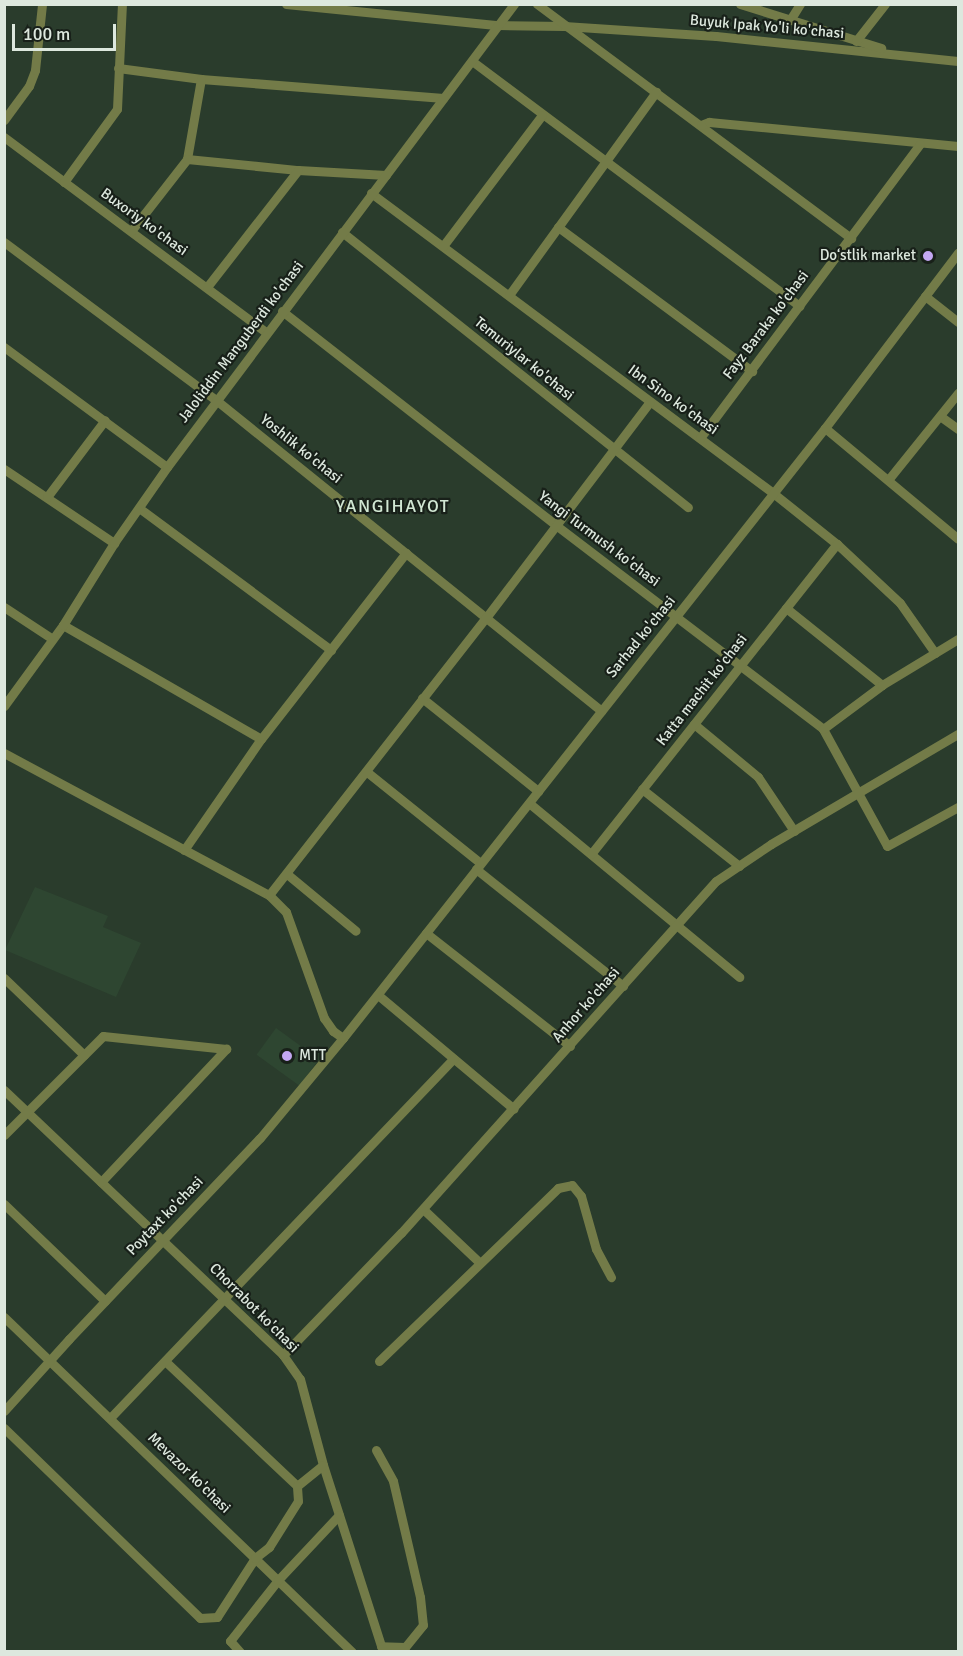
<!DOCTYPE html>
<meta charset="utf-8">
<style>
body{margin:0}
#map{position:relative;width:963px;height:1656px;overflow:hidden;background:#2a3c2c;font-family:Signika,sans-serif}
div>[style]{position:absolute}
.built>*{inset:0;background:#2e4631;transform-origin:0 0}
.minor>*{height:9px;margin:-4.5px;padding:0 4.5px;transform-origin:4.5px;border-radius:4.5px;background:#737b48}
.dots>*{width:16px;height:16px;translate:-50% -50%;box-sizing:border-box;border:3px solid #182019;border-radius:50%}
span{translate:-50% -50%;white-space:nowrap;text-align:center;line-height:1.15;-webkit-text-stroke:4.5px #182019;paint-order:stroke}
.street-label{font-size:15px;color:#dde8de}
.poi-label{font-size:15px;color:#dde8de}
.right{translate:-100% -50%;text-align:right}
.left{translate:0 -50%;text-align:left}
.quarter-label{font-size:18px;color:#d1e7d3;letter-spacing:1.5px}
.frame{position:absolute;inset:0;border:6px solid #dde8de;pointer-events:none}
.scale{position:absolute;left:12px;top:24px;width:104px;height:27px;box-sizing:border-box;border:3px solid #dde8de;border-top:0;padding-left:8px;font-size:18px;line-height:21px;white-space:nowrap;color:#dde8de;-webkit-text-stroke:4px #182019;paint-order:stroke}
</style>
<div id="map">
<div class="built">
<i style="clip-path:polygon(35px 887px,108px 916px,103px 927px,141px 943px,116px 997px,5px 950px)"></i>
<i style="left:276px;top:1028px;width:53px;height:33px;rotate:36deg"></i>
</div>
<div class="minor">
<i style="left:286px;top:4px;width:213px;rotate:5.7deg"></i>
<i style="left:498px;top:25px;width:66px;rotate:0.9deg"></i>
<i style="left:564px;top:26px;width:152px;rotate:3.8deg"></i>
<i style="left:716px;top:36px;width:243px;rotate:5.9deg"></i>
<i style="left:537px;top:4px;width:392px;rotate:36.7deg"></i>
<i style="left:740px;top:4px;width:148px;rotate:17.3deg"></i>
<i style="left:790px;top:20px;width:19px;rotate:-58deg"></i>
<i style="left:856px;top:41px;width:47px;rotate:-51.9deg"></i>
<i style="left:472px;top:61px;width:409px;rotate:36.8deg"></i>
<i style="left:118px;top:68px;width:84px;rotate:7.5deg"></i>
<i style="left:201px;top:79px;width:243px;rotate:4.5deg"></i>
<i style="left:4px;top:120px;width:42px;rotate:-53.7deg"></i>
<i style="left:29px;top:86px;width:17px;rotate:-69deg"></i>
<i style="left:35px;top:70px;width:66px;rotate:-83.9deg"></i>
<i style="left:701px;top:125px;width:9px;rotate:-21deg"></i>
<i style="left:709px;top:122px;width:250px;rotate:5.5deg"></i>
<i style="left:4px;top:137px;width:327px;rotate:36.7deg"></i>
<i style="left:187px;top:159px;width:81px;rotate:-80.1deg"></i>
<i style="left:64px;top:182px;width:90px;rotate:-54deg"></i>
<i style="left:117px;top:109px;width:105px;rotate:-87.3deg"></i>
<i style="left:371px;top:193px;width:502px;rotate:36.73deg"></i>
<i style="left:773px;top:493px;width:82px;rotate:38.6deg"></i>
<i style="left:837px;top:544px;width:86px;rotate:43.1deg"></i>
<i style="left:900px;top:603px;width:61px;rotate:55deg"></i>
<i style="left:558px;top:227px;width:242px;rotate:36.6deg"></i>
<i style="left:131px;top:231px;width:91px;rotate:-52.1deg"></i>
<i style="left:187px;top:159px;width:112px;rotate:5.7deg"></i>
<i style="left:298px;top:170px;width:88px;rotate:3.3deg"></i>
<i style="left:342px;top:232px;width:442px;rotate:38.5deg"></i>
<i style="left:4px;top:242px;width:264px;rotate:36.7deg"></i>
<i style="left:216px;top:400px;width:495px;rotate:38.9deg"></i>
<i style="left:443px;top:246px;width:164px;rotate:-52.9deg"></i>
<i style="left:207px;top:287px;width:148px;rotate:-52.1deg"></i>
<i style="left:509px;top:295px;width:251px;rotate:-54.1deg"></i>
<i style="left:925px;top:296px;width:42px;rotate:38.2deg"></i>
<i style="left:282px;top:311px;width:349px;rotate:38deg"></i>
<i style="left:557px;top:526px;width:335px;rotate:37.3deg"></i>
<i style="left:823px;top:729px;width:133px;rotate:61.3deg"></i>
<i style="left:887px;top:846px;width:81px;rotate:-28.8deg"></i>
<i style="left:4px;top:347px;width:202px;rotate:36.4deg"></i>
<i style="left:940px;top:416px;width:22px;rotate:36deg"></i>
<i style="left:825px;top:428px;width:173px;rotate:39.8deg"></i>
<i style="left:700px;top:438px;width:367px;rotate:-53.2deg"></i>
<i style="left:4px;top:469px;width:133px;rotate:33.9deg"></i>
<i style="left:888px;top:480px;width:112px;rotate:-51.2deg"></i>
<i style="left:47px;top:497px;width:96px;rotate:-53deg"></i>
<i style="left:139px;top:508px;width:239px;rotate:36.5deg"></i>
<i style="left:4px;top:607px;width:56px;rotate:33.4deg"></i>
<i style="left:786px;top:608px;width:123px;rotate:38.7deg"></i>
<i style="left:63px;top:625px;width:228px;rotate:29.9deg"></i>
<i style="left:422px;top:698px;width:149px;rotate:38.7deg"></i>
<i style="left:4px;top:706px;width:100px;rotate:-53.9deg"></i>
<i style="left:63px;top:625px;width:97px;rotate:-58.1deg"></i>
<i style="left:114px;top:543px;width:93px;rotate:-55.1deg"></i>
<i style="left:167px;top:467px;width:579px;rotate:-53.15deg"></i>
<i style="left:694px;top:724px;width:83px;rotate:39.6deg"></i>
<i style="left:758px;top:777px;width:65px;rotate:56.3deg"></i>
<i style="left:823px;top:729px;width:74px;rotate:-36.7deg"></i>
<i style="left:882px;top:685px;width:89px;rotate:-31.2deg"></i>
<i style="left:4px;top:753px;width:301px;rotate:28.2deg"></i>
<i style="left:269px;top:895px;width:24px;rotate:45deg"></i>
<i style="left:286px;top:912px;width:113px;rotate:70.3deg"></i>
<i style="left:324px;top:1018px;width:16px;rotate:55deg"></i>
<i style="left:333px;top:1031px;width:12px;rotate:35deg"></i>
<i style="left:367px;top:772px;width:145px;rotate:38.8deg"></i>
<i style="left:642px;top:789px;width:124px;rotate:38.4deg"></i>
<i style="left:529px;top:803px;width:273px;rotate:39.6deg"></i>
<i style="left:184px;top:850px;width:135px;rotate:-55.3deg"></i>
<i style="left:261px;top:739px;width:236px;rotate:-52.1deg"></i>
<i style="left:591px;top:854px;width:396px;rotate:-51.6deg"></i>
<i style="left:476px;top:869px;width:188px;rotate:38.5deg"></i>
<i style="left:287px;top:874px;width:89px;rotate:39.6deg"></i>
<i style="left:269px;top:895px;width:350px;rotate:-52deg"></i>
<i style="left:485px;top:619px;width:273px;rotate:-52.8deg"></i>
<i style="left:426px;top:933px;width:183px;rotate:38.1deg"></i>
<i style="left:4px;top:978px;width:111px;rotate:43.9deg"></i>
<i style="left:378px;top:995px;width:177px;rotate:40deg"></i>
<i style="left:4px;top:1090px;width:385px;rotate:43.5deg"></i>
<i style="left:283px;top:1355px;width:29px;rotate:55deg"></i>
<i style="left:300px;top:1379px;width:89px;rotate:75deg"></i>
<i style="left:323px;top:1465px;width:196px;rotate:72.2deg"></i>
<i style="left:4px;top:1135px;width:140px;rotate:-45deg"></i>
<i style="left:103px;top:1036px;width:124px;rotate:6deg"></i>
<i style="left:101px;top:1182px;width:183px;rotate:-46.8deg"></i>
<i style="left:4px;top:1204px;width:140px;rotate:43.8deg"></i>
<i style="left:423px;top:1209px;width:77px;rotate:43.4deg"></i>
<i style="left:4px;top:1317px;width:483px;rotate:43.9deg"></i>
<i style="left:283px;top:1355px;width:170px;rotate:-46deg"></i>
<i style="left:401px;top:1233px;width:472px;rotate:-48.2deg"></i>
<i style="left:716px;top:881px;width:66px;rotate:-33.9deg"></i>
<i style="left:771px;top:844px;width:217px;rotate:-30.5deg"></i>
<i style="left:165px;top:1361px;width:182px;rotate:43.4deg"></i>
<i style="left:297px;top:1486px;width:33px;rotate:-39deg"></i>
<i style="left:379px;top:1361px;width:249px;rotate:-44deg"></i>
<i style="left:558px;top:1188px;width:14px;rotate:-12deg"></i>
<i style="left:572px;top:1185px;width:14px;rotate:51deg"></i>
<i style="left:581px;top:1196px;width:55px;rotate:74.2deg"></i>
<i style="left:596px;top:1249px;width:32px;rotate:62deg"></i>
<i style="left:4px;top:1411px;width:97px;rotate:-47.9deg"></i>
<i style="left:69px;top:1339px;width:277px;rotate:-46.5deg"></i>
<i style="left:260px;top:1138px;width:130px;rotate:-50.3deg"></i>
<i style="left:343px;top:1038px;width:777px;rotate:-51.69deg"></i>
<i style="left:825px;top:428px;width:220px;rotate:-52.8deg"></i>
<i style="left:110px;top:1418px;width:497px;rotate:-46.3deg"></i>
<i style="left:4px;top:1428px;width:273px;rotate:44.1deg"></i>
<i style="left:200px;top:1618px;width:17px;rotate:-3deg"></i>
<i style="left:217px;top:1617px;width:70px;rotate:-57.2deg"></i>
<i style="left:255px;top:1558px;width:18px;rotate:-38deg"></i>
<i style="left:269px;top:1547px;width:54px;rotate:-57.8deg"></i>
<i style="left:298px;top:1501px;width:15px;rotate:-94deg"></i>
<i style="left:376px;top:1450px;width:35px;rotate:61deg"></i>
<i style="left:393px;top:1481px;width:119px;rotate:76.9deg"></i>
<i style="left:420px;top:1597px;width:28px;rotate:84deg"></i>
<i style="left:423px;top:1625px;width:28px;rotate:129deg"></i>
<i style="left:405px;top:1647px;width:24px;rotate:-178deg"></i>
<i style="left:240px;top:1652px;width:15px;rotate:-132deg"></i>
<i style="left:230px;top:1641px;width:78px;rotate:-51.8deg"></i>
<i style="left:278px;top:1580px;width:89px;rotate:-46.8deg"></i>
</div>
<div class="dots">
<i style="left:928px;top:256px;background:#c3a7f2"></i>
<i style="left:287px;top:1056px;background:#c3a7f2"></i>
</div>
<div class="street-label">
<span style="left:767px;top:27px;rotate:5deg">Buyuk Ipak Yo'li ko'chasi</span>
<span style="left:144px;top:222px;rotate:36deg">Buxoriy ko'chasi</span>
<span style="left:766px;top:325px;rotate:-53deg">Fayz Baraka ko'chasi</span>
<span style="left:241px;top:342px;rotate:-53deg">Jaloliddin Manguberdi ko'chasi</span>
<span style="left:524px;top:359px;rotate:39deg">Temuriylar ko'chasi</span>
<span style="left:673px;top:400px;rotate:36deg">Ibn Sino ko'chasi</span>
<span style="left:301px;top:449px;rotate:39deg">Yoshlik ko'chasi</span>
<span style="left:599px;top:539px;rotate:37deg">Yangi Turmush ko'chasi</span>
<span style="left:641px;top:637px;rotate:-51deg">Sarhad ko'chasi</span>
<span style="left:702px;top:690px;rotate:-52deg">Katta machit ko'chasi</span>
<span style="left:586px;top:1005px;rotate:-49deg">Anhor ko'chasi</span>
<span style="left:165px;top:1216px;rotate:-46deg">Poytaxt ko'chasi</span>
<span style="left:254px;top:1308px;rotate:45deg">Chorrabot ko'chasi</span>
<span style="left:189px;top:1473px;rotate:44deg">Mevazor ko'chasi</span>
</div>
<div class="poi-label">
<span class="right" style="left:916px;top:256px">Doʻstlik market</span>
<span class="left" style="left:299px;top:1056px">MTT</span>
</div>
<div class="quarter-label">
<span style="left:393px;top:506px">YANGIHAYOT</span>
</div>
<div class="frame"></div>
<div class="scale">100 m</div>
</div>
